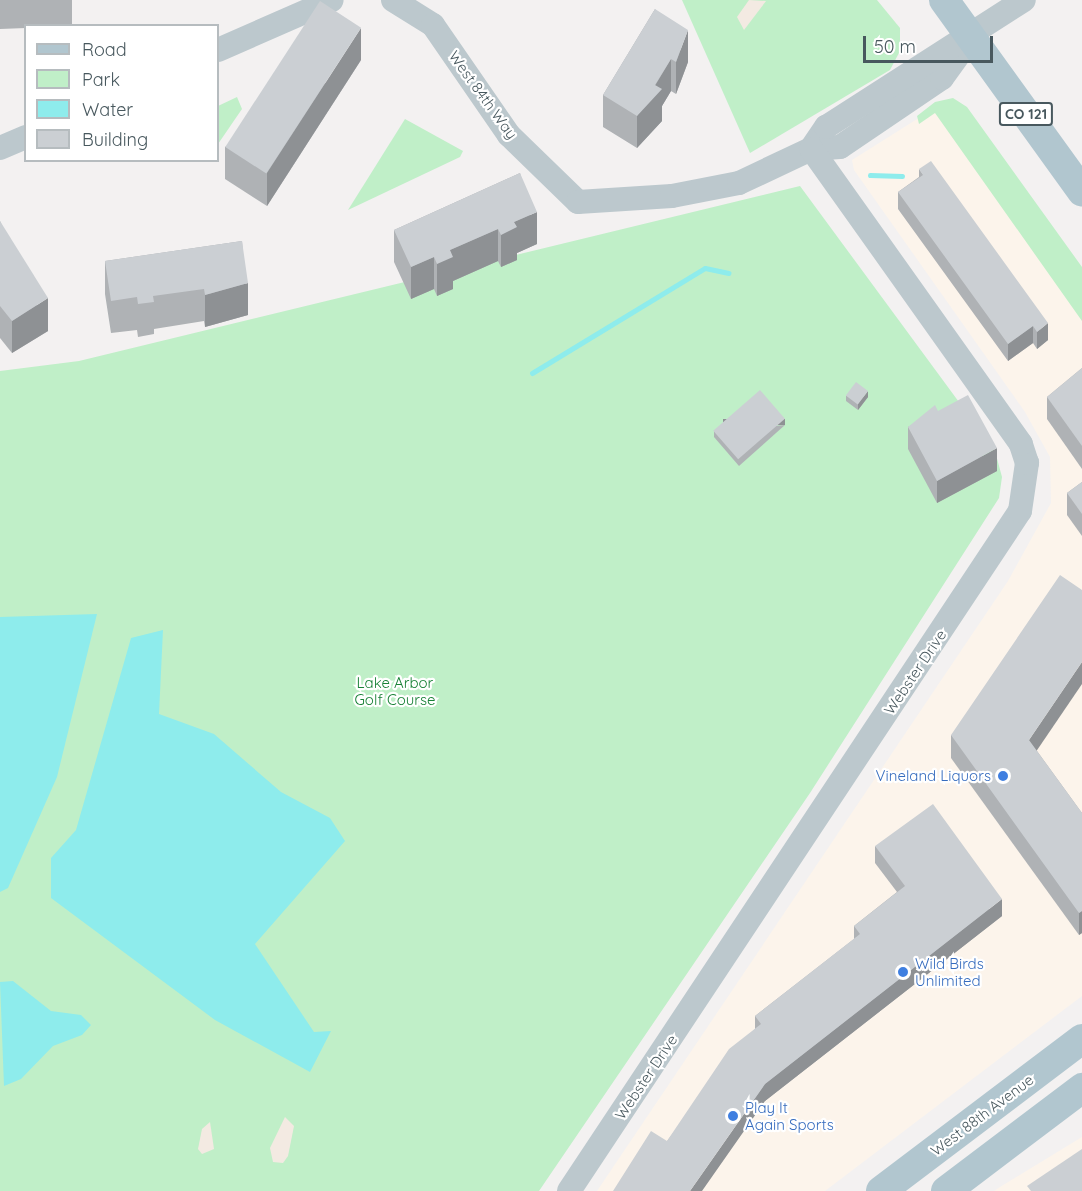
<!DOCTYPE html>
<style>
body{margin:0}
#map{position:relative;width:1082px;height:1191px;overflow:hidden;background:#f3f1f1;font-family:Quicksand,sans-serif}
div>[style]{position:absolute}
.commercial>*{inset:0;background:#fcf4eb}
.green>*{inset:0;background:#c0efc8}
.sand>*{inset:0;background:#f3eae2}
.water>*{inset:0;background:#8eecec}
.stream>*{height:5px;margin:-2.5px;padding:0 2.5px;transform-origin:2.5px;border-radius:2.5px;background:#8eecec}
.minor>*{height:24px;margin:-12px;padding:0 12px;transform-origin:12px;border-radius:12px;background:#bcc8cd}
.major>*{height:30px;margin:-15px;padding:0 15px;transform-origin:15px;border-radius:15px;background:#b1c6cf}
.wall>*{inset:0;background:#afb2b5}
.shaded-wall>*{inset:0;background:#8e9194;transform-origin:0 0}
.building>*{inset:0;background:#cbcfd3;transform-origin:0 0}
.dots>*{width:16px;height:16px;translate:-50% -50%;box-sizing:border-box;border:3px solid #fff;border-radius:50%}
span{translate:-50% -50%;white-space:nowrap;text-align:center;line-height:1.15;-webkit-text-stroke:4.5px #fff;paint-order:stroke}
.shield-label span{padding:2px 4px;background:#fff;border:2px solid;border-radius:4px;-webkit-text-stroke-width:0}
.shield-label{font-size:14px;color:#48585e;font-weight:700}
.street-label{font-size:15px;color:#48585e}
.park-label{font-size:15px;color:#188136}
.shop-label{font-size:15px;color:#366cbe}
.right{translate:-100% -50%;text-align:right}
.left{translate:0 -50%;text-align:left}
.legend{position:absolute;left:24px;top:24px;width:195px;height:138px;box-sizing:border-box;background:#fff;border:2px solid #b6bcbf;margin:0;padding:8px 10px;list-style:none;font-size:18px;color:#48585e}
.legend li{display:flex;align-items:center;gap:12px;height:30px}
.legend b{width:30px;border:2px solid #b6bcbf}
.scale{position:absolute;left:863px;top:36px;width:130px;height:27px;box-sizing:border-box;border:3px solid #48585e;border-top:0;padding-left:8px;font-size:18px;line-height:21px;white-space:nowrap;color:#48585e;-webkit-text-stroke:4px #fff;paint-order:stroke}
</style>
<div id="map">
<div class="commercial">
<i style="clip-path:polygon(941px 104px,1082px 306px,1082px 996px,825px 1191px,597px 1191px,1008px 581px,1051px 503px,1050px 457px,1025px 412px,854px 170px,852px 160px)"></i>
<i style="clip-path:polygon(1082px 1137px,1082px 1191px,994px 1191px,1000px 1187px)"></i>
</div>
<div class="green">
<i style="clip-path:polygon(682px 0,877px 0,900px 28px,900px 51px,890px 70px,750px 153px)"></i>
<i style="clip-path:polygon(237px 97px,242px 109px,218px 144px,218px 106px)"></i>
<i style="clip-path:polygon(953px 98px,967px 107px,1082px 267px,1082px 321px,935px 113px,919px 124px,917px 116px,935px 102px)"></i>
<i style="clip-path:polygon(405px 119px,463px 151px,460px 157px,348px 210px)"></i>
<i style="clip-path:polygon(800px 186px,995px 451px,1002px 477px,999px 498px,810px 793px,539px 1191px,0 1191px,0 371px,79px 361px)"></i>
</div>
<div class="sand">
<i style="clip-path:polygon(749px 0,766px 1px,744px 30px,737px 17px)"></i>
<i style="clip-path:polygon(285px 1117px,294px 1126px,288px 1156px,283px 1163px,273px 1162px,270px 1148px)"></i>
<i style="clip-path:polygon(210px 1122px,214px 1149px,202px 1154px,198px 1149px,202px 1129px)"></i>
</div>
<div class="water">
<i style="clip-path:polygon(97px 614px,57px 777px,8px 888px,0 892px,0 617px)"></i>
<i style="clip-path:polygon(163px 630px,159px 714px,214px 734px,281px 792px,330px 818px,345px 841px,255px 944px,314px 1032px,331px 1031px,310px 1072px,215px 1020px,51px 898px,51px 858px,76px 830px,131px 638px)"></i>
<i style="clip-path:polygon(13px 981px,51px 1011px,81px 1015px,91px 1025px,82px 1035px,53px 1046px,21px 1079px,4px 1086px,0 982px)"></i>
</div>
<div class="stream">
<i style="left:870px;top:175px;width:32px;rotate:2deg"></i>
<i style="left:532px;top:373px;width:202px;rotate:-31.3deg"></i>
<i style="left:705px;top:268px;width:24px;rotate:12deg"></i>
</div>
<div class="minor">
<i style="left:393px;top:0;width:47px;rotate:32deg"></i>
<i style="left:433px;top:25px;width:134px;rotate:55.4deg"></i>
<i style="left:509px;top:135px;width:96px;rotate:44.2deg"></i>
<i style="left:578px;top:202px;width:94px;rotate:-3.7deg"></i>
<i style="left:672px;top:196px;width:68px;rotate:-11deg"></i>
<i style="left:739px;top:183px;width:80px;rotate:-25.3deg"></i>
<i style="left:811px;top:149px;width:29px;rotate:-4deg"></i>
<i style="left:840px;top:147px;width:123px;rotate:-34.1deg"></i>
<i style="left:942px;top:78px;width:49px;rotate:-54.1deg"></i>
<i style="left:218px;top:50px;width:124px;rotate:-23.7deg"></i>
<i style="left:0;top:148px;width:28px;rotate:-23deg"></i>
<i style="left:811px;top:149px;width:27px;rotate:-56deg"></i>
<i style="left:826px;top:127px;width:235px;rotate:-32.7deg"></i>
<i style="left:569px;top:1191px;width:816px;rotate:-56.45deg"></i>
<i style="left:1020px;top:511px;width:49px;rotate:-81.7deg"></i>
<i style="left:1027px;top:463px;width:20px;rotate:-108deg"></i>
<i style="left:1021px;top:444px;width:362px;rotate:-125.4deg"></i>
</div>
<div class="major">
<i style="left:944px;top:0;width:236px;rotate:54.2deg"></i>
<i style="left:881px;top:1191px;width:252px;rotate:-37.1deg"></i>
<i style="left:946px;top:1191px;width:171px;rotate:-37.1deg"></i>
</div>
<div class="wall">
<i style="clip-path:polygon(0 0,72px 0,72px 25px,26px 26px,26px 28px,0 29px)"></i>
<i style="clip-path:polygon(655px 9px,688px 62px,676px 94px,671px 91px,662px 106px,662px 121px,637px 148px,603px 127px,603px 95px)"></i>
<i style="clip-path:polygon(361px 60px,267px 206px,225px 179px,225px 147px)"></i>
<i style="clip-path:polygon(919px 169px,1048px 340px,1037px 349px,1033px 343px,1008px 361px,898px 209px,898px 192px,919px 177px)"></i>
<i style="clip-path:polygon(520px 173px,537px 244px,517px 253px,517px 260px,501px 267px,498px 261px,453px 281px,453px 289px,437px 296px,434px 289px,411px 299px,394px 262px,394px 230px)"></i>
<i style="clip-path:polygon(0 221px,48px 331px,12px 353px,0 338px)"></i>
<i style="clip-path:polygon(242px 241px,248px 315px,205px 327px,204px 321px,154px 329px,154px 334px,138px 337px,137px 330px,111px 333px,105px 294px,105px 261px)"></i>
<i style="clip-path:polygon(1082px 368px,1082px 469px,1047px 419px,1047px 397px)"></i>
<i style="clip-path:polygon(846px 396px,868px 397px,858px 410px,846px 401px)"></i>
<i style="clip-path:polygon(938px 411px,997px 471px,937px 503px,908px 449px,908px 427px)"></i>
<i style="clip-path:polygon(785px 425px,739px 466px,714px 437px,714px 431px)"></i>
<i style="clip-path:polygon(1082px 482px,1082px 536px,1067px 515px,1067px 493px)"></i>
<i style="clip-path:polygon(951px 735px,1037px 751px,1082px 813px,1082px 933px,1079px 935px,951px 758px)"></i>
<i style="clip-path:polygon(875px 846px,1002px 916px,765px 1101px,667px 1141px,755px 1029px,755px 1016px,854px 939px,854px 926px,897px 892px,875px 863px)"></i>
</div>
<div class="shaded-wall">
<i style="clip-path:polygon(361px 28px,361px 60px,267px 206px,267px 173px)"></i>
<i style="clip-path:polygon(688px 30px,688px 62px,676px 94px,676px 62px)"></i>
<i style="clip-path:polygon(671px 59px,671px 91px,662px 106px,662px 121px,637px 148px,637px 116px)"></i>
<i style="clip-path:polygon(537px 212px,537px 244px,517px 253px,517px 260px,501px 267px,501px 235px,514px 222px)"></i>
<i style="clip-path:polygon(498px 229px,498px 261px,453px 281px,453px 289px,437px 296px,437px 264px,450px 250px)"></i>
<i style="clip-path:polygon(434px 257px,434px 289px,411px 299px,411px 267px)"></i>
<i style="clip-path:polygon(248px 283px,248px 315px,205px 327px,205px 295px)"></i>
<i style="clip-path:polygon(48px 298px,48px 331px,12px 353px,12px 321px)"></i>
<i style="clip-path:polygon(1048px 323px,1048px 340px,1037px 349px,1037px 332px)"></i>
<i style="clip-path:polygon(1033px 326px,1033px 343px,1008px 361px,1008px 344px)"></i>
<i style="clip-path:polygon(868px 391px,868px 397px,858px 410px,858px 404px)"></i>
<i style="left:785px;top:419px;width:6px;height:62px;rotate:90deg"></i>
<i style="clip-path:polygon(997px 448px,997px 471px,937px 503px,937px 481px)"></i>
<i style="clip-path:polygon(1082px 662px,1082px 684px,1029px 762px,1029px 740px)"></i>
<i style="clip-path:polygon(1002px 899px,1002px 916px,765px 1101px,702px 1191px,690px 1191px,765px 1084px)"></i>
<i style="clip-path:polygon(1082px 911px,1082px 933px,1079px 935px,1079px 913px)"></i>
</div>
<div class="building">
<i style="left:320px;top:1px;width:49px;height:174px;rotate:33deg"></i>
<i style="clip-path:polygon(655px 9px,688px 30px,676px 62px,671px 59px,655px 85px,662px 89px,637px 116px,603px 95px)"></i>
<i style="clip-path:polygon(931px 161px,1048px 323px,1037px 332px,1033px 326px,1008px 344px,898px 192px,923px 175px,919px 169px)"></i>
<i style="clip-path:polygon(520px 173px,537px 212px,514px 222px,517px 227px,501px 235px,498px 229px,450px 250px,453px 257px,437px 264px,434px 257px,411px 267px,394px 230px)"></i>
<i style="clip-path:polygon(0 221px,48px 298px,12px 321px,0 306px)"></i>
<i style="clip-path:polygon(242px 241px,248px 283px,205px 295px,204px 289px,153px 296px,154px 302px,138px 304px,137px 297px,111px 301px,105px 261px)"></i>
<i style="clip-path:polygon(1082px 368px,1082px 446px,1047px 397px)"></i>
<i style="left:856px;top:382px;width:15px;height:17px;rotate:37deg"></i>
<i style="left:760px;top:390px;width:38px;height:62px;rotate:49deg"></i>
<i style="clip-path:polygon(968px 395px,997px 448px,937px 481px,908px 427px,935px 405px,938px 411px)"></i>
<i style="clip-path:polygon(1082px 482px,1082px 514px,1067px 493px)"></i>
<i style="clip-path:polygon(1060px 575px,1082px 590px,1082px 662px,1029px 740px,1082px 813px,1082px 911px,1079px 913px,951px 735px)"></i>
<i style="clip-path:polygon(933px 804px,1002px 899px,765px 1084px,690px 1191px,613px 1191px,651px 1131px,667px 1141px,729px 1049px,761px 1024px,755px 1016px,860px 934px,854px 926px,905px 886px,875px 846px)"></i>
<i style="clip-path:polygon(1082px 1149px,1082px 1191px,1031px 1191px,1027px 1186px)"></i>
</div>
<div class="dots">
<i style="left:1003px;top:776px;background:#3f7fe0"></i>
<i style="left:903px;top:972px;background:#3f7fe0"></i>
<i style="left:733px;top:1116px;background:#3f7fe0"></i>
</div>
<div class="shield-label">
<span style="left:1026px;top:114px">CO 121</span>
</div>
<div class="street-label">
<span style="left:483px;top:95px;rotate:54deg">West 84th Way</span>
<span style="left:915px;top:672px;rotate:-56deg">Webster Drive</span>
<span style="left:646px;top:1077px;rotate:-56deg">Webster Drive</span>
<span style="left:982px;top:1115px;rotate:-37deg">West 88th Avenue</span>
</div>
<div class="park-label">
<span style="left:395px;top:691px">Lake Arbor<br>Golf Course</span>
</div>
<div class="shop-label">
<span class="right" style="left:991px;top:776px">Vineland Liquors</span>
<span class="left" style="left:915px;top:972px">Wild Birds<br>Unlimited</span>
<span class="left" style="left:745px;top:1116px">Play It<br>Again Sports</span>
</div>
<ul class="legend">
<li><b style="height:8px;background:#b1c6cf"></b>Road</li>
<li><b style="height:16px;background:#c0efc8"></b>Park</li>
<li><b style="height:16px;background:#8eecec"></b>Water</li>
<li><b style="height:16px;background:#cbcfd3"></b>Building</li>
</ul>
<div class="scale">50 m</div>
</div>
